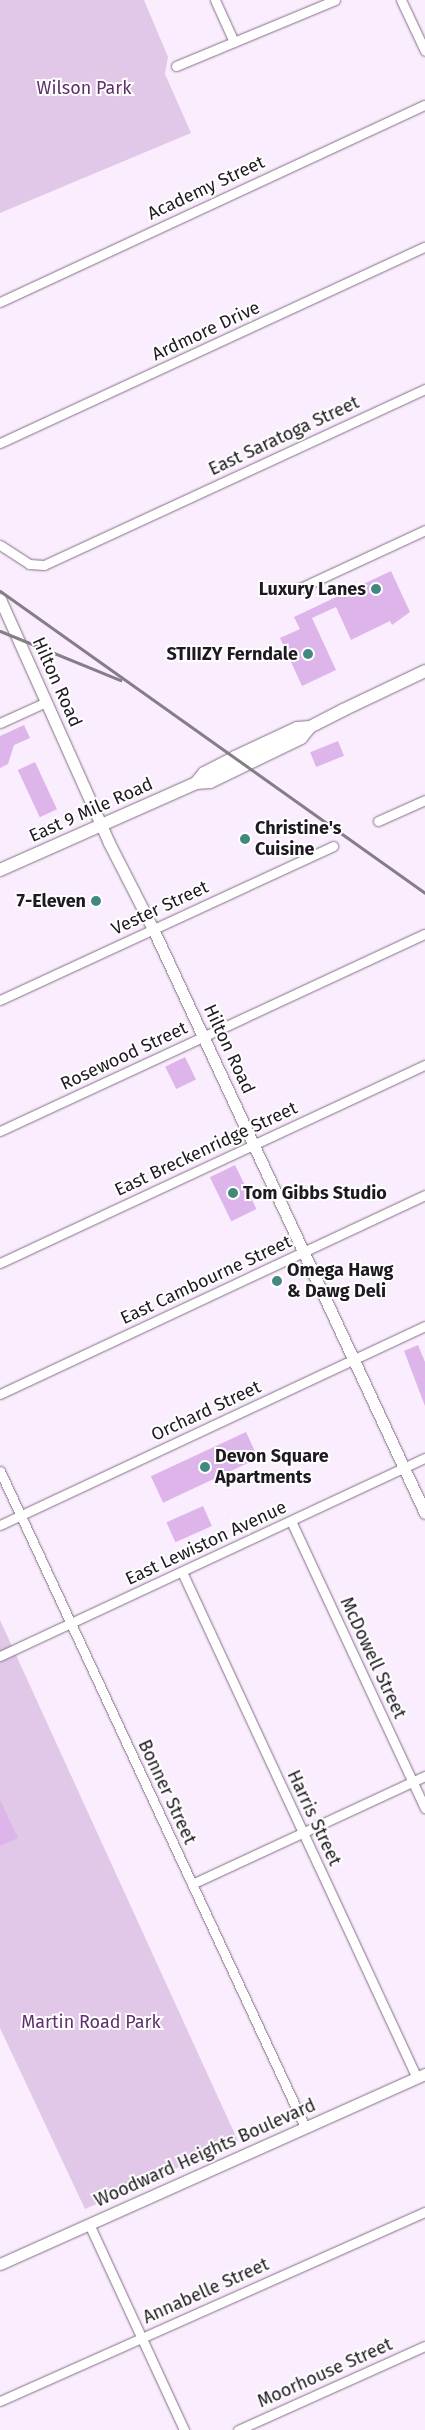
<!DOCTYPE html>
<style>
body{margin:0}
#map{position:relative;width:425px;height:2430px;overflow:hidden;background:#faedfd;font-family:"Fira Sans",sans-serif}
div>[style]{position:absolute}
.green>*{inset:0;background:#e1c7e8}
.building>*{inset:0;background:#deb5ea;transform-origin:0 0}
.roads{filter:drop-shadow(0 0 1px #807184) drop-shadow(0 0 1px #807184)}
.minor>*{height:9px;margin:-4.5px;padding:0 4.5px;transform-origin:4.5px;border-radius:4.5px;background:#fff}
.tertiary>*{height:11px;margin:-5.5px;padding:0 5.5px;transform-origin:5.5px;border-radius:5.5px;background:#fff}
.secondary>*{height:12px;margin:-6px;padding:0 6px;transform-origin:6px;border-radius:6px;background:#fff}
.rail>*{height:3px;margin:-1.5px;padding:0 1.5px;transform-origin:1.5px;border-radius:1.5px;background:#867d88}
.dots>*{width:14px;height:14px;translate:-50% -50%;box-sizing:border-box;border:2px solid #fff;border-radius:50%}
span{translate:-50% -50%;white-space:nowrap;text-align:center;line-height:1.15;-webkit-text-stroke:4px #fff;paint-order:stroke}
.park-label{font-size:18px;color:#602e6d}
.street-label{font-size:18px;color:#1f1921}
.poi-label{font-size:18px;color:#1f1921;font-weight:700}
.right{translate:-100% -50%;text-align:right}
.left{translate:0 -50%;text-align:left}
</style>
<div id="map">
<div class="green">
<i style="clip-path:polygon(0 0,144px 0,168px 57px,165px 74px,191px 133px,0 213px)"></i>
<i style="clip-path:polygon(0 1620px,238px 2141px,85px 2209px,0 2028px)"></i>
</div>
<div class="building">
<i style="clip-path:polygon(391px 571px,410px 612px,392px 625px,390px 621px,351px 640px,336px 607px,312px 618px,336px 670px,302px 686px,280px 638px,300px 629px,294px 617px)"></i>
<i style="clip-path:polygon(24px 725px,30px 738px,14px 745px,8px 764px,0 768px,0 736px)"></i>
<i style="left:338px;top:741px;width:16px;height:30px;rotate:68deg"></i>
<i style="left:35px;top:762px;width:52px;height:19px;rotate:65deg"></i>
<i style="left:185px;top:1057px;width:25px;height:22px;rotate:64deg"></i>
<i style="left:235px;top:1165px;width:49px;height:28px;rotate:64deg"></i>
<i style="clip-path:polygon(418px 1345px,425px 1362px,425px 1406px,404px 1351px)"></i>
<i style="left:246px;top:1432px;width:29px;height:105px;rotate:65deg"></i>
<i style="left:203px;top:1506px;width:22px;height:40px;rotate:66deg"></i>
<i style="clip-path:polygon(0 1800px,18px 1838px,0 1846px)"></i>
</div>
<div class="roads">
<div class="minor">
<i style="left:215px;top:0;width:46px;rotate:65.7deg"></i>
<i style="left:401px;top:0;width:56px;rotate:64.8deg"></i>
<i style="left:176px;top:66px;width:172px;rotate:-22.5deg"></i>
<i style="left:0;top:302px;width:468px;rotate:-24.9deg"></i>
<i style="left:0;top:443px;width:468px;rotate:-24.8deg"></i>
<i style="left:0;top:545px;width:35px;rotate:33deg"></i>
<i style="left:29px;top:564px;width:15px;rotate:4deg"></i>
<i style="left:44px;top:565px;width:420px;rotate:-24.8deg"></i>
<i style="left:298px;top:589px;width:140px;rotate:-24.9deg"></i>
<i style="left:0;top:723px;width:51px;rotate:-24.5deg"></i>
<i style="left:378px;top:821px;width:51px;rotate:-24.1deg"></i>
<i style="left:0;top:1000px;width:367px;rotate:-24.8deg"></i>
<i style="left:0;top:1131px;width:468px;rotate:-24.9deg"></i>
<i style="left:0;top:1263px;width:469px;rotate:-25deg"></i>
<i style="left:0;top:1394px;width:469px;rotate:-25.1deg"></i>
<i style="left:0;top:1471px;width:723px;rotate:65.06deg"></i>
<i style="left:291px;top:1521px;width:317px;rotate:65deg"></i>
<i style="left:0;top:1525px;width:469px;rotate:-25.1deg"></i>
<i style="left:182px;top:1572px;width:558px;rotate:65.09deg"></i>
<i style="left:0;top:1656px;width:469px;rotate:-25deg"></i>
<i style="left:192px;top:1884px;width:257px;rotate:-24.9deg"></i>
<i style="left:89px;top:2224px;width:227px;rotate:65.2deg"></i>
<i style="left:0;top:2401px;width:465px;rotate:-24deg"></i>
<i style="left:238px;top:2430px;width:205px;rotate:-24.2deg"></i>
</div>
<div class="tertiary">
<i style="left:0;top:599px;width:267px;rotate:65.9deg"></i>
<i style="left:109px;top:843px;width:97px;rotate:62.9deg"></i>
<i style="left:153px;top:929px;width:644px;rotate:65.03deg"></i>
<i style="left:0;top:2264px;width:466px;rotate:-24.1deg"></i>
</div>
<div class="secondary">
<i style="left:196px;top:783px;width:13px;rotate:-51deg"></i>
<i style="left:204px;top:773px;width:35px;rotate:-27deg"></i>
<i style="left:235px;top:757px;width:68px;rotate:-25.1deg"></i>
<i style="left:297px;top:728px;width:13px;rotate:-4deg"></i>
<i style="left:0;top:870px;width:214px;rotate:-23.9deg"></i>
<i style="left:196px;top:783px;width:14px;rotate:-4deg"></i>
<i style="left:210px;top:782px;width:101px;rotate:-25.8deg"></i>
<i style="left:301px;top:738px;width:14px;rotate:-51deg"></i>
<i style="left:310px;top:727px;width:37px;rotate:-27deg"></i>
<i style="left:343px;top:710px;width:91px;rotate:-25.4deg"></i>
</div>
</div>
<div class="rail">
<i style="left:0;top:591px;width:521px;rotate:35.4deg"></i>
<i style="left:0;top:631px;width:130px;rotate:22.2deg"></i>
</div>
<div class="dots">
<i style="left:376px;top:589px;background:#43887d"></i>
<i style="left:308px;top:654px;background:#43887d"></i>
<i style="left:245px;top:839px;background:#43887d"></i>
<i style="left:96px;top:901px;background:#43887d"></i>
<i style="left:233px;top:1193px;background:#43887d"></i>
<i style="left:277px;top:1281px;background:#43887d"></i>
<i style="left:205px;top:1467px;background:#43887d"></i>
</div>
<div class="park-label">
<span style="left:84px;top:88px">Wilson Park</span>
<span style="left:91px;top:2022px">Martin Road Park</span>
</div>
<div class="street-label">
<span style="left:206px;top:188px;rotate:-25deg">Academy Street</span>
<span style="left:206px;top:331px;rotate:-25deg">Ardmore Drive</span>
<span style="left:284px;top:436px;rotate:-25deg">East Saratoga Street</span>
<span style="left:57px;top:682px;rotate:66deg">Hilton Road</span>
<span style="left:91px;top:810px;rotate:-24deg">East 9 Mile Road</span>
<span style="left:160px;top:908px;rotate:-25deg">Vester Street</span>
<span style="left:229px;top:1049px;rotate:65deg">Hilton Road</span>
<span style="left:124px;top:1056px;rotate:-25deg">Rosewood Street</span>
<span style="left:206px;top:1149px;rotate:-25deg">East Breckenridge Street</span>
<span style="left:206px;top:1280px;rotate:-25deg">East Cambourne Street</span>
<span style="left:206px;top:1411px;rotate:-25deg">Orchard Street</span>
<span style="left:206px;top:1543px;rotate:-25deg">East Lewiston Avenue</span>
<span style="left:373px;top:1658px;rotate:65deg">McDowell Street</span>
<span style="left:167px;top:1792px;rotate:65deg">Bonner Street</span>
<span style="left:314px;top:1818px;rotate:65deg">Harris Street</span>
<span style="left:205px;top:2153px;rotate:-24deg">Woodward Heights Boulevard</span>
<span style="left:206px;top:2291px;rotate:-24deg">Annabelle Street</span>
<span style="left:325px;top:2373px;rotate:-24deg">Moorhouse Street</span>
</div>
<div class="poi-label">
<span class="right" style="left:366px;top:589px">Luxury Lanes</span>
<span class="right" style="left:298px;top:654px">STIIIZY Ferndale</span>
<span class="left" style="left:255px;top:839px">Christine's<br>Cuisine</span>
<span class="right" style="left:86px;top:901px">7-Eleven</span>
<span class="left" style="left:243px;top:1193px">Tom Gibbs Studio</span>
<span class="left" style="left:287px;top:1281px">Omega Hawg<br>&amp; Dawg Deli</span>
<span class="left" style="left:215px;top:1467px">Devon Square<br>Apartments</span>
</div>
</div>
